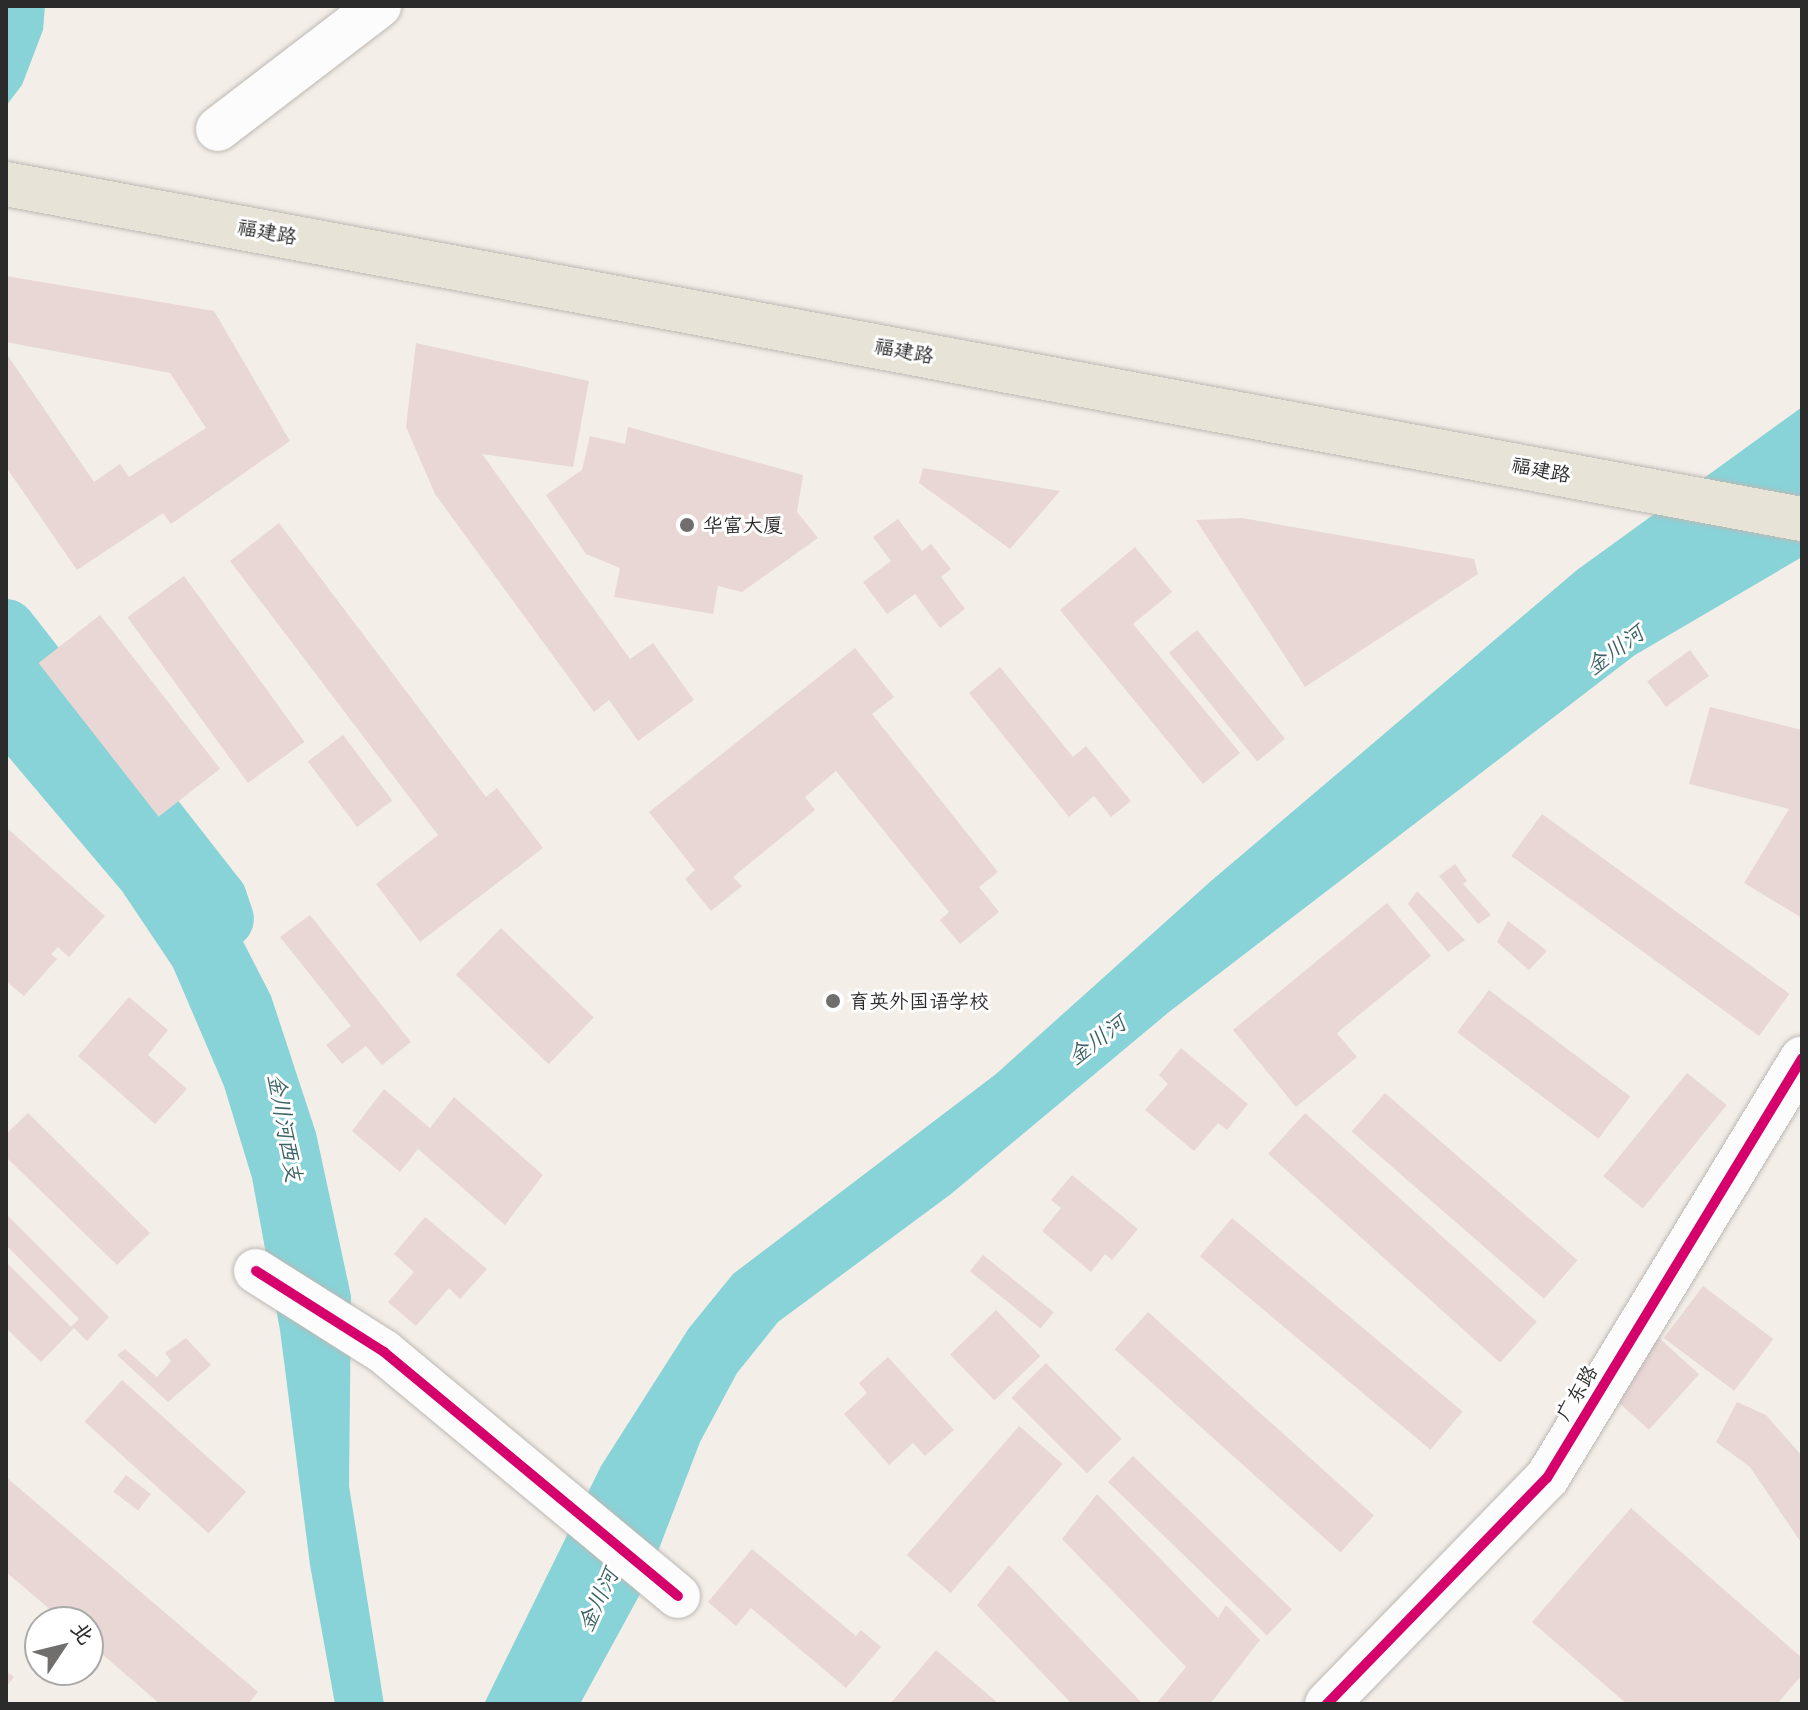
<!DOCTYPE html>
<meta charset="utf-8">
<style>
body{margin:0}
#map{position:relative;width:1808px;height:1710px;overflow:hidden;background:#f4eee8;font-family:"Shantell Sans","LXGW WenKai TC",sans-serif}
div>[style]{position:absolute}
.water>*{inset:0;background:#88d3d8}
.river>*{height:60px;margin:-30px;padding:0 30px;transform-origin:30px;border-radius:30px;background:#88d3d8}
.building>*{inset:0;background:#e8d7d5;transform-origin:0 0}
.roads{filter:drop-shadow(0 0 2px #bcb8b4) drop-shadow(0 0 2px #bcb8b4)}
.minor>*{height:44px;margin:-22px;padding:0 22px;transform-origin:22px;border-radius:22px;background:#fdfcfc}
.major>*{height:44px;margin:-22px;padding:0 22px;transform-origin:22px;border-radius:22px;background:#e8e3d7}
.cycleway>*{height:10px;margin:-5px;padding:0 5px;transform-origin:5px;border-radius:5px;background:#d6006c}
.dots>*{width:22px;height:22px;translate:-50% -50%;box-sizing:border-box;border:4px solid #fff;border-radius:50%}
span{translate:-50% -50%;white-space:nowrap;text-align:center;line-height:1.15;-webkit-text-stroke:6px #fff;paint-order:stroke}
.street-label{font-size:20px;color:#2b2b2b}
.poi-label{font-size:20px;color:#2b2b2b}
.left{translate:0 -50%;text-align:left}
.water-label{font-size:22px;color:#3b6265;font-style:italic}
.frame{position:absolute;inset:0;border:8px solid #2b2b2b;pointer-events:none}
.north{position:absolute;left:24px;top:1606px;width:80px;height:80px;box-sizing:border-box;background:#fff;border:2px solid #aaa;border-radius:50%;rotate:55deg;font-size:22px;font-weight:700;line-height:32px;text-align:center;color:#2b2b2b}
.north::after{content:'';display:block;margin:auto;width:28px;height:36px;background:#716f6d;clip-path:polygon(50% 0,100% 100%,50% 72%,0 100%)}
</style>
<div id="map">
<div class="water">
<i style="clip-path:polygon(6px 6px,45px 6px,43px 30px,22px 85px,6px 106px)"></i>
<i style="clip-path:polygon(1802px 407px,1802px 557px,1635px 655px,1169px 1012px,951px 1194px,778px 1322px,737px 1373px,700px 1442px,645px 1585px,580px 1704px,484px 1704px,601px 1466px,689px 1328px,733px 1274px,996px 1074px,1211px 881px,1577px 570px)"></i>
<i style="clip-path:polygon(6px 620px,115px 772px,229px 914px,271px 996px,316px 1133px,351px 1296px,349px 1486px,384px 1704px,335px 1704px,310px 1565px,280px 1330px,252px 1178px,224px 1086px,173px 967px,122px 891px,6px 754px)"></i>
</div>
<div class="river">
<i style="left:6px;top:629px;width:343px;rotate:52deg"></i>
<i style="left:217px;top:899px;width:21px;rotate:71deg"></i>
</div>
<div class="building">
<i style="clip-path:polygon(6px 276px,214px 311px,290px 441px,171px 524px,163px 513px,77px 570px,6px 467px,6px 353px,94px 482px,120px 464px,129px 477px,206px 428px,170px 373px,6px 342px)"></i>
<i style="clip-path:polygon(416px 343px,589px 381px,573px 467px,482px 454px,630px 659px,653px 643px,694px 700px,638px 741px,609px 700px,594px 712px,435px 494px,406px 427px)"></i>
<i style="clip-path:polygon(628px 427px,803px 475px,797px 512px,818px 538px,742px 592px,718px 586px,713px 614px,614px 597px,620px 568px,586px 554px,546px 495px,582px 470px,590px 436px,625px 444px)"></i>
<i style="clip-path:polygon(923px 468px,1060px 491px,1010px 549px,919px 483px)"></i>
<i style="clip-path:polygon(1242px 518px,1474px 559px,1478px 574px,1305px 687px,1196px 520px)"></i>
<i style="clip-path:polygon(898px 519px,922px 551px,931px 544px,951px 569px,941px 577px,965px 609px,940px 628px,915px 594px,887px 614px,863px 582px,891px 561px,873px 537px)"></i>
<i style="clip-path:polygon(279px 523px,486px 797px,497px 788px,543px 848px,420px 942px,376px 884px,438px 835px,230px 561px)"></i>
<i style="clip-path:polygon(1135px 547px,1172px 592px,1133px 624px,1240px 753px,1203px 784px,1060px 610px)"></i>
<i style="left:184px;top:576px;width:205px;height:70px;rotate:54deg"></i>
<i style="left:100px;top:615px;width:195px;height:78px;rotate:52deg"></i>
<i style="left:1197px;top:630px;width:140px;height:36px;rotate:51deg"></i>
<i style="clip-path:polygon(855px 648px,894px 697px,872px 714px,998px 872px,979px 887px,999px 912px,960px 944px,940px 920px,949px 912px,836px 771px,805px 797px,815px 810px,733px 877px,742px 886px,711px 911px,685px 879px,695px 870px,649px 812px)"></i>
<i style="left:1690px;top:650px;width:32px;height:53px;rotate:54deg"></i>
<i style="clip-path:polygon(1000px 667px,1073px 757px,1086px 746px,1131px 801px,1111px 817px,1094px 796px,1069px 817px,969px 693px)"></i>
<i style="clip-path:polygon(1710px 707px,1802px 730px,1802px 918px,1744px 883px,1789px 809px,1689px 784px)"></i>
<i style="left:343px;top:735px;width:82px;height:44px;rotate:53deg"></i>
<i style="left:1542px;top:814px;width:306px;height:52px;rotate:36deg"></i>
<i style="clip-path:polygon(6px 827px,105px 916px,69px 957px,58px 947px,51px 954px,57px 959px,24px 996px,6px 981px)"></i>
<i style="clip-path:polygon(1455px 864px,1467px 881px,1463px 884px,1491px 915px,1478px 924px,1439px 876px)"></i>
<i style="clip-path:polygon(1417px 891px,1465px 940px,1448px 952px,1408px 904px)"></i>
<i style="clip-path:polygon(1387px 903px,1431px 956px,1337px 1033px,1357px 1057px,1296px 1107px,1233px 1030px)"></i>
<i style="clip-path:polygon(310px 915px,411px 1042px,382px 1065px,366px 1046px,342px 1064px,326px 1045px,351px 1026px,280px 937px)"></i>
<i style="clip-path:polygon(1508px 921px,1547px 951px,1529px 970px,1497px 942px)"></i>
<i style="left:501px;top:928px;width:129px;height:65px;rotate:44deg"></i>
<i style="left:1489px;top:990px;width:177px;height:53px;rotate:37deg"></i>
<i style="clip-path:polygon(129px 997px,168px 1030px,148px 1055px,187px 1089px,155px 1124px,78px 1056px)"></i>
<i style="clip-path:polygon(1181px 1048px,1248px 1104px,1227px 1130px,1218px 1123px,1194px 1151px,1145px 1110px,1168px 1084px,1159px 1075px)"></i>
<i style="left:1687px;top:1073px;width:51px;height:133px;rotate:39deg"></i>
<i style="clip-path:polygon(384px 1089px,430px 1128px,454px 1097px,543px 1175px,505px 1225px,418px 1149px,400px 1172px,352px 1131px)"></i>
<i style="left:1385px;top:1093px;width:255px;height:51px;rotate:41deg"></i>
<i style="clip-path:polygon(28px 1113px,150px 1233px,117px 1265px,6px 1157px,6px 1134px)"></i>
<i style="left:1305px;top:1113px;width:312px;height:55px;rotate:42deg"></i>
<i style="clip-path:polygon(1072px 1175px,1138px 1229px,1112px 1260px,1105px 1254px,1091px 1272px,1042px 1231px,1061px 1208px,1051px 1200px)"></i>
<i style="clip-path:polygon(6px 1214px,109px 1317px,87px 1341px,74px 1328px,41px 1362px,6px 1328px,6px 1262px,71px 1327px,79px 1319px,6px 1245px)"></i>
<i style="clip-path:polygon(425px 1217px,487px 1269px,460px 1299px,449px 1288px,416px 1326px,388px 1302px,414px 1272px,394px 1254px)"></i>
<i style="left:1232px;top:1218px;width:301px;height:50px;rotate:40deg"></i>
<i style="left:983px;top:1255px;width:91px;height:21px;rotate:39deg"></i>
<i style="left:1703px;top:1286px;width:88px;height:65px;rotate:37deg"></i>
<i style="left:996px;top:1310px;width:64px;height:64px;rotate:46deg"></i>
<i style="left:1148px;top:1312px;width:304px;height:50px;rotate:42deg"></i>
<i style="clip-path:polygon(186px 1338px,211px 1365px,168px 1402px,117px 1355px,125px 1349px,157px 1377px,171px 1361px,165px 1353px)"></i>
<i style="left:1659px;top:1338px;width:54px;height:75px;rotate:42deg"></i>
<i style="clip-path:polygon(888px 1357px,954px 1430px,925px 1456px,913px 1443px,889px 1465px,844px 1414px,867px 1393px,859px 1383px)"></i>
<i style="left:1046px;top:1363px;width:107px;height:49px;rotate:45deg"></i>
<i style="left:122px;top:1380px;width:167px;height:56px;rotate:42deg"></i>
<i style="clip-path:polygon(1737px 1402px,1766px 1415px,1802px 1456px,1802px 1544px,1750px 1467px,1716px 1442px)"></i>
<i style="left:1019px;top:1426px;width:58px;height:171px;rotate:41deg"></i>
<i style="left:1133px;top:1456px;width:221px;height:36px;rotate:44deg"></i>
<i style="left:126px;top:1475px;width:31px;height:21px;rotate:37deg"></i>
<i style="clip-path:polygon(6px 1477px,258px 1692px,248px 1704px,160px 1704px,88px 1642px,88px 1622px,65px 1622px,6px 1572px)"></i>
<i style="clip-path:polygon(1097px 1494px,1218px 1618px,1226px 1605px,1260px 1640px,1210px 1704px,1156px 1704px,1186px 1667px,1062px 1539px)"></i>
<i style="clip-path:polygon(1631px 1508px,1802px 1658px,1802px 1675px,1777px 1704px,1627px 1704px,1532px 1622px)"></i>
<i style="clip-path:polygon(752px 1549px,856px 1636px,861px 1630px,881px 1647px,846px 1688px,751px 1608px,736px 1626px,708px 1602px)"></i>
<i style="clip-path:polygon(1009px 1565px,1143px 1704px,1072px 1704px,977px 1605px)"></i>
<i style="clip-path:polygon(936px 1650px,999px 1704px,890px 1704px)"></i>
<i style="clip-path:polygon(6px 1671px,14px 1677px,6px 1687px)"></i>
</div>
<div class="roads">
<div class="minor">
<i style="left:218px;top:129px;width:203px;rotate:-37.4deg"></i>
<i style="left:256px;top:1271px;width:151px;rotate:32.3deg"></i>
<i style="left:384px;top:1352px;width:382px;rotate:39.7deg"></i>
<i style="left:1327px;top:1704px;width:315px;rotate:-45.8deg"></i>
<i style="left:1547px;top:1478px;width:491px;rotate:-58.7deg"></i>
</div>
<div class="major">
<i style="left:6px;top:184px;width:1827px;rotate:10.57deg"></i>
</div>
</div>
<div class="cycleway">
<i style="left:256px;top:1271px;width:151px;rotate:32.3deg"></i>
<i style="left:384px;top:1352px;width:382px;rotate:39.7deg"></i>
<i style="left:1327px;top:1704px;width:315px;rotate:-45.8deg"></i>
<i style="left:1547px;top:1478px;width:491px;rotate:-58.7deg"></i>
</div>
<div class="dots">
<i style="left:687px;top:525px;background:#716f6d"></i>
<i style="left:833px;top:1001px;background:#716f6d"></i>
</div>
<div class="street-label">
<span style="left:267px;top:232px;rotate:11deg">福建路</span>
<span style="left:904px;top:351px;rotate:11deg">福建路</span>
<span style="left:1541px;top:470px;rotate:11deg">福建路</span>
<span style="left:1577px;top:1393px;rotate:-59deg">广东路</span>
</div>
<div class="poi-label">
<span class="left" style="left:703px;top:525px">华富大厦</span>
<span class="left" style="left:849px;top:1001px">育英外国语学校</span>
</div>
<div class="water-label">
<span style="left:1615px;top:650px;rotate:-37deg">金川河</span>
<span style="left:1097px;top:1040px;rotate:-37deg">金川河</span>
<span style="left:285px;top:1128px;rotate:80deg">金川河西支</span>
<span style="left:598px;top:1600px;rotate:-65deg">金川河</span>
</div>
<div class="frame"></div>
<div class="north">北</div>
</div>
